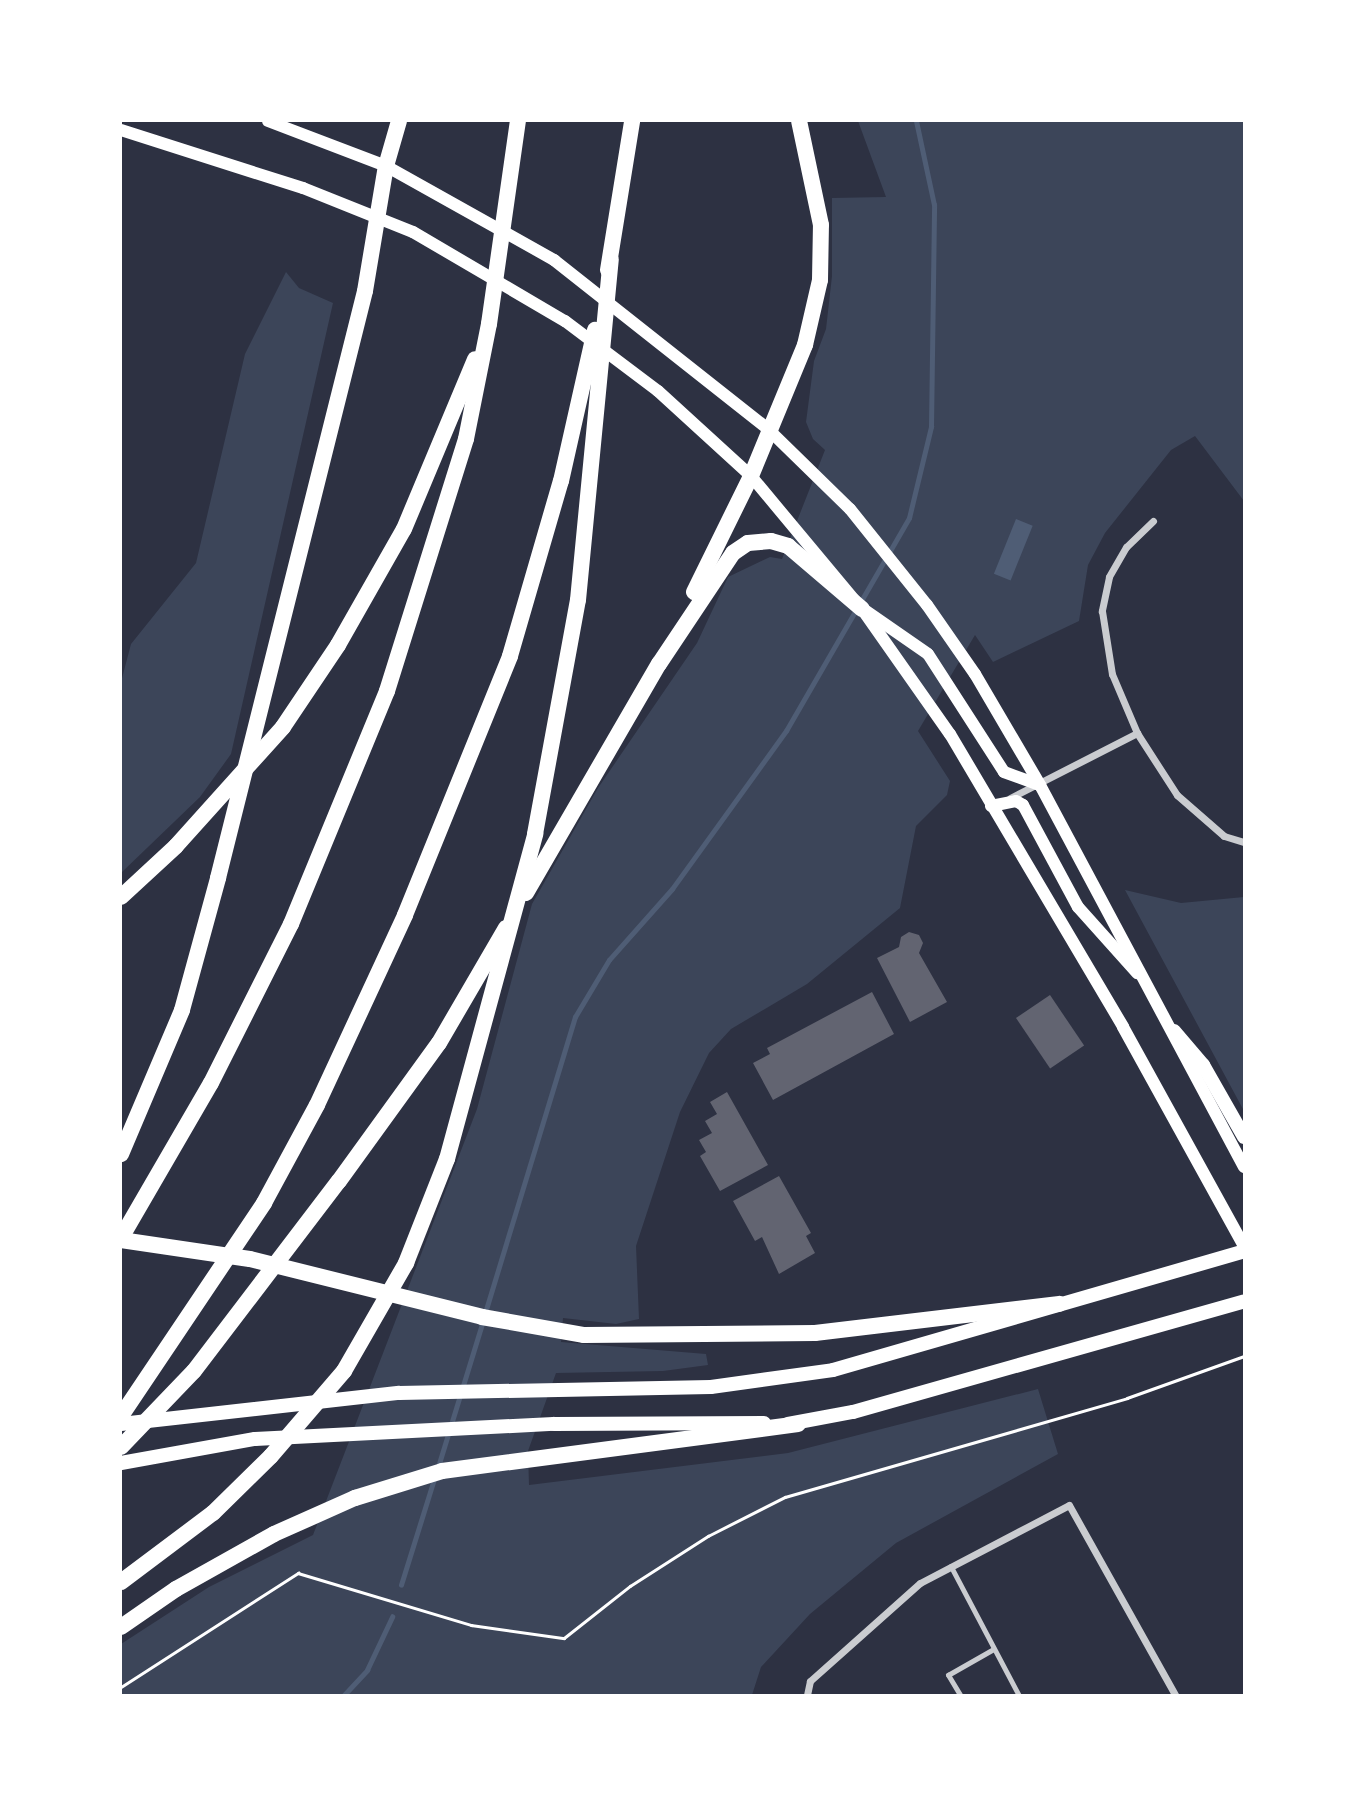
<!DOCTYPE html>
<style>
body{margin:0}
#map{position:relative;width:1365px;height:1816px;overflow:hidden;background:#2d3142;font-family:"Nunito Sans",sans-serif}
div>[style]{position:absolute}
.green>*{inset:0;background:#3c4559}
.water>*{inset:0;background:#4f5d75;transform-origin:0 0}
.stream>*{height:4.5px;margin:-2.25px;padding:0 2.25px;transform-origin:2.25px;border-radius:2.25px;background:#4f5d75}
.building>*{inset:0;background:#626471;transform-origin:0 0}
.path>*{height:2.5px;margin:-1.25px;padding:0 1.25px;transform-origin:1.25px;border-radius:1.25px;background:#fff}
.service>*{height:4.5px;margin:-2.25px;padding:0 2.25px;transform-origin:2.25px;border-radius:2.25px;background:#caccd0}
.minor>*{height:7px;margin:-3.5px;padding:0 3.5px;transform-origin:3.5px;border-radius:3.5px;background:#caccd0}
.secondary>*{height:12px;margin:-6px;padding:0 6px;transform-origin:6px;border-radius:6px;background:#fff}
.primary>*{height:14px;margin:-7px;padding:0 7px;transform-origin:7px;border-radius:7px;background:#fff}
.motorway>*{height:16px;margin:-8px;padding:0 8px;transform-origin:8px;border-radius:8px;background:#fff}
span{translate:-50% -50%;white-space:nowrap;text-align:center;line-height:1.15;-webkit-text-stroke:5px #fff;paint-order:stroke}
.frame{position:absolute;inset:0;border:122px solid #fff;pointer-events:none}
</style>
<div id="map">
<div class="green">
<i style="clip-path:polygon(858px 121px,1244px 121px,1244px 501px,1195px 436px,1171px 450px,1105px 533px,1088px 565px,1079px 621px,993px 662px,975px 635px,918px 731px,950px 781px,947px 795px,916px 826px,900px 908px,807px 984px,731px 1029px,709px 1053px,680px 1112px,636px 1246px,639px 1319px,616px 1324px,563px 1318px,561px 1342px,706px 1354px,708px 1365px,663px 1371px,556px 1373px,528px 1451px,529px 1485px,788px 1453px,1038px 1389px,1058px 1454px,896px 1543px,810px 1614px,761px 1667px,752px 1695px,121px 1695px,121px 1644px,209px 1587px,313px 1535px,477px 1109px,532px 904px,598px 788px,697px 643px,728px 577px,770px 557px,782px 559px,825px 450px,813px 439px,806px 422px,814px 361px,826px 329px,832px 276px,832px 198px,886px 197px)"></i>
<i style="clip-path:polygon(286px 272px,299px 288px,333px 303px,231px 754px,200px 797px,121px 873px,121px 682px,131px 644px,196px 563px,245px 354px)"></i>
<i style="clip-path:polygon(1125px 890px,1181px 903px,1244px 897px,1244px 1111px)"></i>
</div>
<div class="water">
<i style="left:1016px;top:519px;width:18px;height:59px;rotate:22deg"></i>
</div>
<div class="stream">
<i style="left:485px;top:1313px;width:309px;rotate:-73.1deg"></i>
<i style="left:575px;top:1017px;width:66px;rotate:-59.2deg"></i>
<i style="left:609px;top:960px;width:95px;rotate:-48.4deg"></i>
<i style="left:672px;top:889px;width:195px;rotate:-54.2deg"></i>
<i style="left:786px;top:731px;width:246px;rotate:-60deg"></i>
<i style="left:909px;top:518px;width:94px;rotate:-76.4deg"></i>
<i style="left:931px;top:427px;width:222px;rotate:-89.2deg"></i>
<i style="left:934px;top:205px;width:86px;rotate:-102.1deg"></i>
<i style="left:438px;top:1467px;width:153px;rotate:-72.9deg"></i>
<i style="left:401px;top:1585px;width:111px;rotate:-72.7deg"></i>
<i style="left:344px;top:1695px;width:34px;rotate:-47deg"></i>
<i style="left:367px;top:1670px;width:59px;rotate:-64.7deg"></i>
</div>
<div class="building">
<i style="clip-path:polygon(909px 932px,919px 935px,923px 943px,919px 953px,947px 1002px,910px 1022px,877px 958px,899px 947px,901px 937px)"></i>
<i style="clip-path:polygon(872px 992px,894px 1034px,773px 1100px,753px 1063px,770px 1054px,767px 1048px)"></i>
<i style="left:1050px;top:995px;width:61px;height:41px;rotate:56deg"></i>
<i style="clip-path:polygon(727px 1092px,768px 1165px,720px 1191px,700px 1156px,706px 1152px,699px 1140px,712px 1133px,705px 1121px,717px 1114px,710px 1102px)"></i>
<i style="clip-path:polygon(779px 1176px,811px 1233px,806px 1236px,815px 1253px,779px 1274px,762px 1237px,755px 1241px,733px 1201px)"></i>
</div>
<div class="path">
<i style="left:121px;top:1687px;width:211px;rotate:-32.8deg"></i>
<i style="left:298px;top:1573px;width:181px;rotate:16.7deg"></i>
<i style="left:471px;top:1625px;width:94px;rotate:8deg"></i>
<i style="left:564px;top:1638px;width:84px;rotate:-38.2deg"></i>
<i style="left:630px;top:1586px;width:93px;rotate:-32.7deg"></i>
<i style="left:708px;top:1536px;width:86px;rotate:-26.9deg"></i>
<i style="left:785px;top:1497px;width:356px;rotate:-16.1deg"></i>
<i style="left:1127px;top:1398px;width:124px;rotate:-19.7deg"></i>
</div>
<div class="service">
<i style="left:951px;top:1566px;width:146px;rotate:62.2deg"></i>
<i style="left:960px;top:1695px;width:23px;rotate:-121deg"></i>
<i style="left:948px;top:1675px;width:51px;rotate:-29.6deg"></i>
</div>
<div class="minor">
<i style="left:1153px;top:521px;width:37px;rotate:136deg"></i>
<i style="left:1126px;top:547px;width:34px;rotate:120deg"></i>
<i style="left:1109px;top:577px;width:35px;rotate:102deg"></i>
<i style="left:1102px;top:611px;width:64px;rotate:81deg"></i>
<i style="left:1112px;top:674px;width:64px;rotate:67deg"></i>
<i style="left:1137px;top:733px;width:74px;rotate:57.2deg"></i>
<i style="left:1177px;top:795px;width:62px;rotate:41.1deg"></i>
<i style="left:1224px;top:836px;width:21px;rotate:17deg"></i>
<i style="left:1010px;top:798px;width:143px;rotate:-27.1deg"></i>
<i style="left:807px;top:1695px;width:14px;rotate:-78deg"></i>
<i style="left:810px;top:1681px;width:147px;rotate:-41.7deg"></i>
<i style="left:920px;top:1583px;width:168px;rotate:-27.6deg"></i>
<i style="left:1069px;top:1505px;width:218px;rotate:60.8deg"></i>
</div>
<div class="secondary">
<i style="left:268px;top:121px;width:126px;rotate:20.9deg"></i>
<i style="left:386px;top:166px;width:193px;rotate:29.2deg"></i>
<i style="left:554px;top:260px;width:274px;rotate:38.3deg"></i>
<i style="left:769px;top:430px;width:113px;rotate:44.3deg"></i>
<i style="left:850px;top:509px;width:123px;rotate:51.3deg"></i>
<i style="left:927px;top:605px;width:84px;rotate:55.2deg"></i>
<i style="left:975px;top:674px;width:129px;rotate:59.6deg"></i>
<i style="left:1040px;top:785px;width:433px;rotate:61.9deg"></i>
<i style="left:121px;top:130px;width:191px;rotate:17.7deg"></i>
<i style="left:303px;top:188px;width:118px;rotate:21.8deg"></i>
<i style="left:413px;top:232px;width:176px;rotate:30.4deg"></i>
<i style="left:565px;top:321px;width:116px;rotate:37deg"></i>
<i style="left:658px;top:391px;width:126px;rotate:42.4deg"></i>
<i style="left:751px;top:476px;width:173px;rotate:50.2deg"></i>
<i style="left:862px;top:609px;width:153px;rotate:54.9deg"></i>
<i style="left:950px;top:734px;width:340px;rotate:59.4deg"></i>
<i style="left:1123px;top:1027px;width:250px;rotate:61.1deg"></i>
<i style="left:866px;top:611px;width:75px;rotate:34.7deg"></i>
<i style="left:928px;top:654px;width:140px;rotate:57.2deg"></i>
<i style="left:1004px;top:772px;width:38px;rotate:20deg"></i>
<i style="left:991px;top:806px;width:25px;rotate:-11deg"></i>
<i style="left:1016px;top:801px;width:8px;rotate:30deg"></i>
<i style="left:1023px;top:805px;width:116px;rotate:61.7deg"></i>
<i style="left:1078px;top:907px;width:89px;rotate:48.2deg"></i>
</div>
<div class="primary">
<i style="left:1174px;top:1031px;width:45px;rotate:49.5deg"></i>
<i style="left:1203px;top:1065px;width:83px;rotate:60.3deg"></i>
<i style="left:121px;top:1424px;width:280px;rotate:-6.4deg"></i>
<i style="left:399px;top:1393px;width:312px;rotate:-1.1deg"></i>
<i style="left:711px;top:1387px;width:123px;rotate:-7.9deg"></i>
<i style="left:833px;top:1370px;width:428px;rotate:-16.1deg"></i>
<i style="left:788px;top:1424px;width:66px;rotate:-10.5deg"></i>
<i style="left:853px;top:1412px;width:406px;rotate:-15.8deg"></i>
<i style="left:121px;top:1463px;width:136px;rotate:-10.2deg"></i>
<i style="left:255px;top:1439px;width:299px;rotate:-2.9deg"></i>
<i style="left:554px;top:1424px;width:210px;rotate:-0.3deg"></i>
</div>
<div class="motorway">
<i style="left:608px;top:270px;width:151px;rotate:-80.8deg"></i>
<i style="left:694px;top:592px;width:129px;rotate:-63.8deg"></i>
<i style="left:751px;top:476px;width:142px;rotate:-67.6deg"></i>
<i style="left:805px;top:345px;width:67px;rotate:-77deg"></i>
<i style="left:820px;top:280px;width:55px;rotate:-89deg"></i>
<i style="left:821px;top:225px;width:106px;rotate:-101.9deg"></i>
<i style="left:526px;top:893px;width:265px;rotate:-59.9deg"></i>
<i style="left:659px;top:664px;width:133px;rotate:-56.3deg"></i>
<i style="left:733px;top:553px;width:18px;rotate:-34deg"></i>
<i style="left:748px;top:543px;width:23px;rotate:-5deg"></i>
<i style="left:771px;top:541px;width:18px;rotate:16deg"></i>
<i style="left:788px;top:546px;width:97px;rotate:40.4deg"></i>
<i style="left:121px;top:897px;width:75px;rotate:-42.8deg"></i>
<i style="left:176px;top:846px;width:160px;rotate:-48deg"></i>
<i style="left:283px;top:727px;width:99px;rotate:-56.1deg"></i>
<i style="left:338px;top:645px;width:133px;rotate:-60.4deg"></i>
<i style="left:404px;top:529px;width:184px;rotate:-67.3deg"></i>
<i style="left:121px;top:1154px;width:156px;rotate:-67deg"></i>
<i style="left:182px;top:1010px;width:137px;rotate:-74.7deg"></i>
<i style="left:218px;top:878px;width:605px;rotate:-75.94deg"></i>
<i style="left:365px;top:291px;width:127px;rotate:-80.5deg"></i>
<i style="left:386px;top:166px;width:47px;rotate:-73.9deg"></i>
<i style="left:121px;top:1238px;width:179px;rotate:-59.9deg"></i>
<i style="left:211px;top:1083px;width:178px;rotate:-63.3deg"></i>
<i style="left:291px;top:924px;width:252px;rotate:-67.6deg"></i>
<i style="left:387px;top:691px;width:264px;rotate:-72.6deg"></i>
<i style="left:466px;top:439px;width:117px;rotate:-78.7deg"></i>
<i style="left:489px;top:324px;width:205px;rotate:-81.9deg"></i>
<i style="left:121px;top:1240px;width:130px;rotate:8.4deg"></i>
<i style="left:250px;top:1259px;width:239px;rotate:14deg"></i>
<i style="left:482px;top:1317px;width:104px;rotate:10deg"></i>
<i style="left:584px;top:1335px;width:231px;rotate:-0.5deg"></i>
<i style="left:815px;top:1333px;width:246px;rotate:-6.8deg"></i>
<i style="left:121px;top:1416px;width:257px;rotate:-56.1deg"></i>
<i style="left:264px;top:1203px;width:111px;rotate:-61.6deg"></i>
<i style="left:317px;top:1105px;width:209px;rotate:-65.1deg"></i>
<i style="left:405px;top:915px;width:279px;rotate:-67.9deg"></i>
<i style="left:510px;top:656px;width:182px;rotate:-73.8deg"></i>
<i style="left:561px;top:481px;width:155px;rotate:-77.3deg"></i>
<i style="left:121px;top:1447px;width:105px;rotate:-46.2deg"></i>
<i style="left:194px;top:1371px;width:239px;rotate:-52.7deg"></i>
<i style="left:339px;top:1181px;width:170px;rotate:-54.1deg"></i>
<i style="left:439px;top:1043px;width:133px;rotate:-59.8deg"></i>
<i style="left:121px;top:1582px;width:115px;rotate:-36.9deg"></i>
<i style="left:213px;top:1513px;width:81px;rotate:-44.5deg"></i>
<i style="left:271px;top:1456px;width:112px;rotate:-49.3deg"></i>
<i style="left:344px;top:1371px;width:125px;rotate:-60.1deg"></i>
<i style="left:406px;top:1263px;width:112px;rotate:-68.5deg"></i>
<i style="left:447px;top:1159px;width:337px;rotate:-74.8deg"></i>
<i style="left:535px;top:834px;width:238px;rotate:-79.6deg"></i>
<i style="left:578px;top:600px;width:342px;rotate:-84.5deg"></i>
<i style="left:121px;top:1627px;width:67px;rotate:-34.6deg"></i>
<i style="left:176px;top:1589px;width:112px;rotate:-29.3deg"></i>
<i style="left:274px;top:1534px;width:89px;rotate:-24deg"></i>
<i style="left:355px;top:1498px;width:91px;rotate:-17.2deg"></i>
<i style="left:442px;top:1471px;width:359px;rotate:-7.5deg"></i>
</div>
<div class="frame"></div>
</div>
